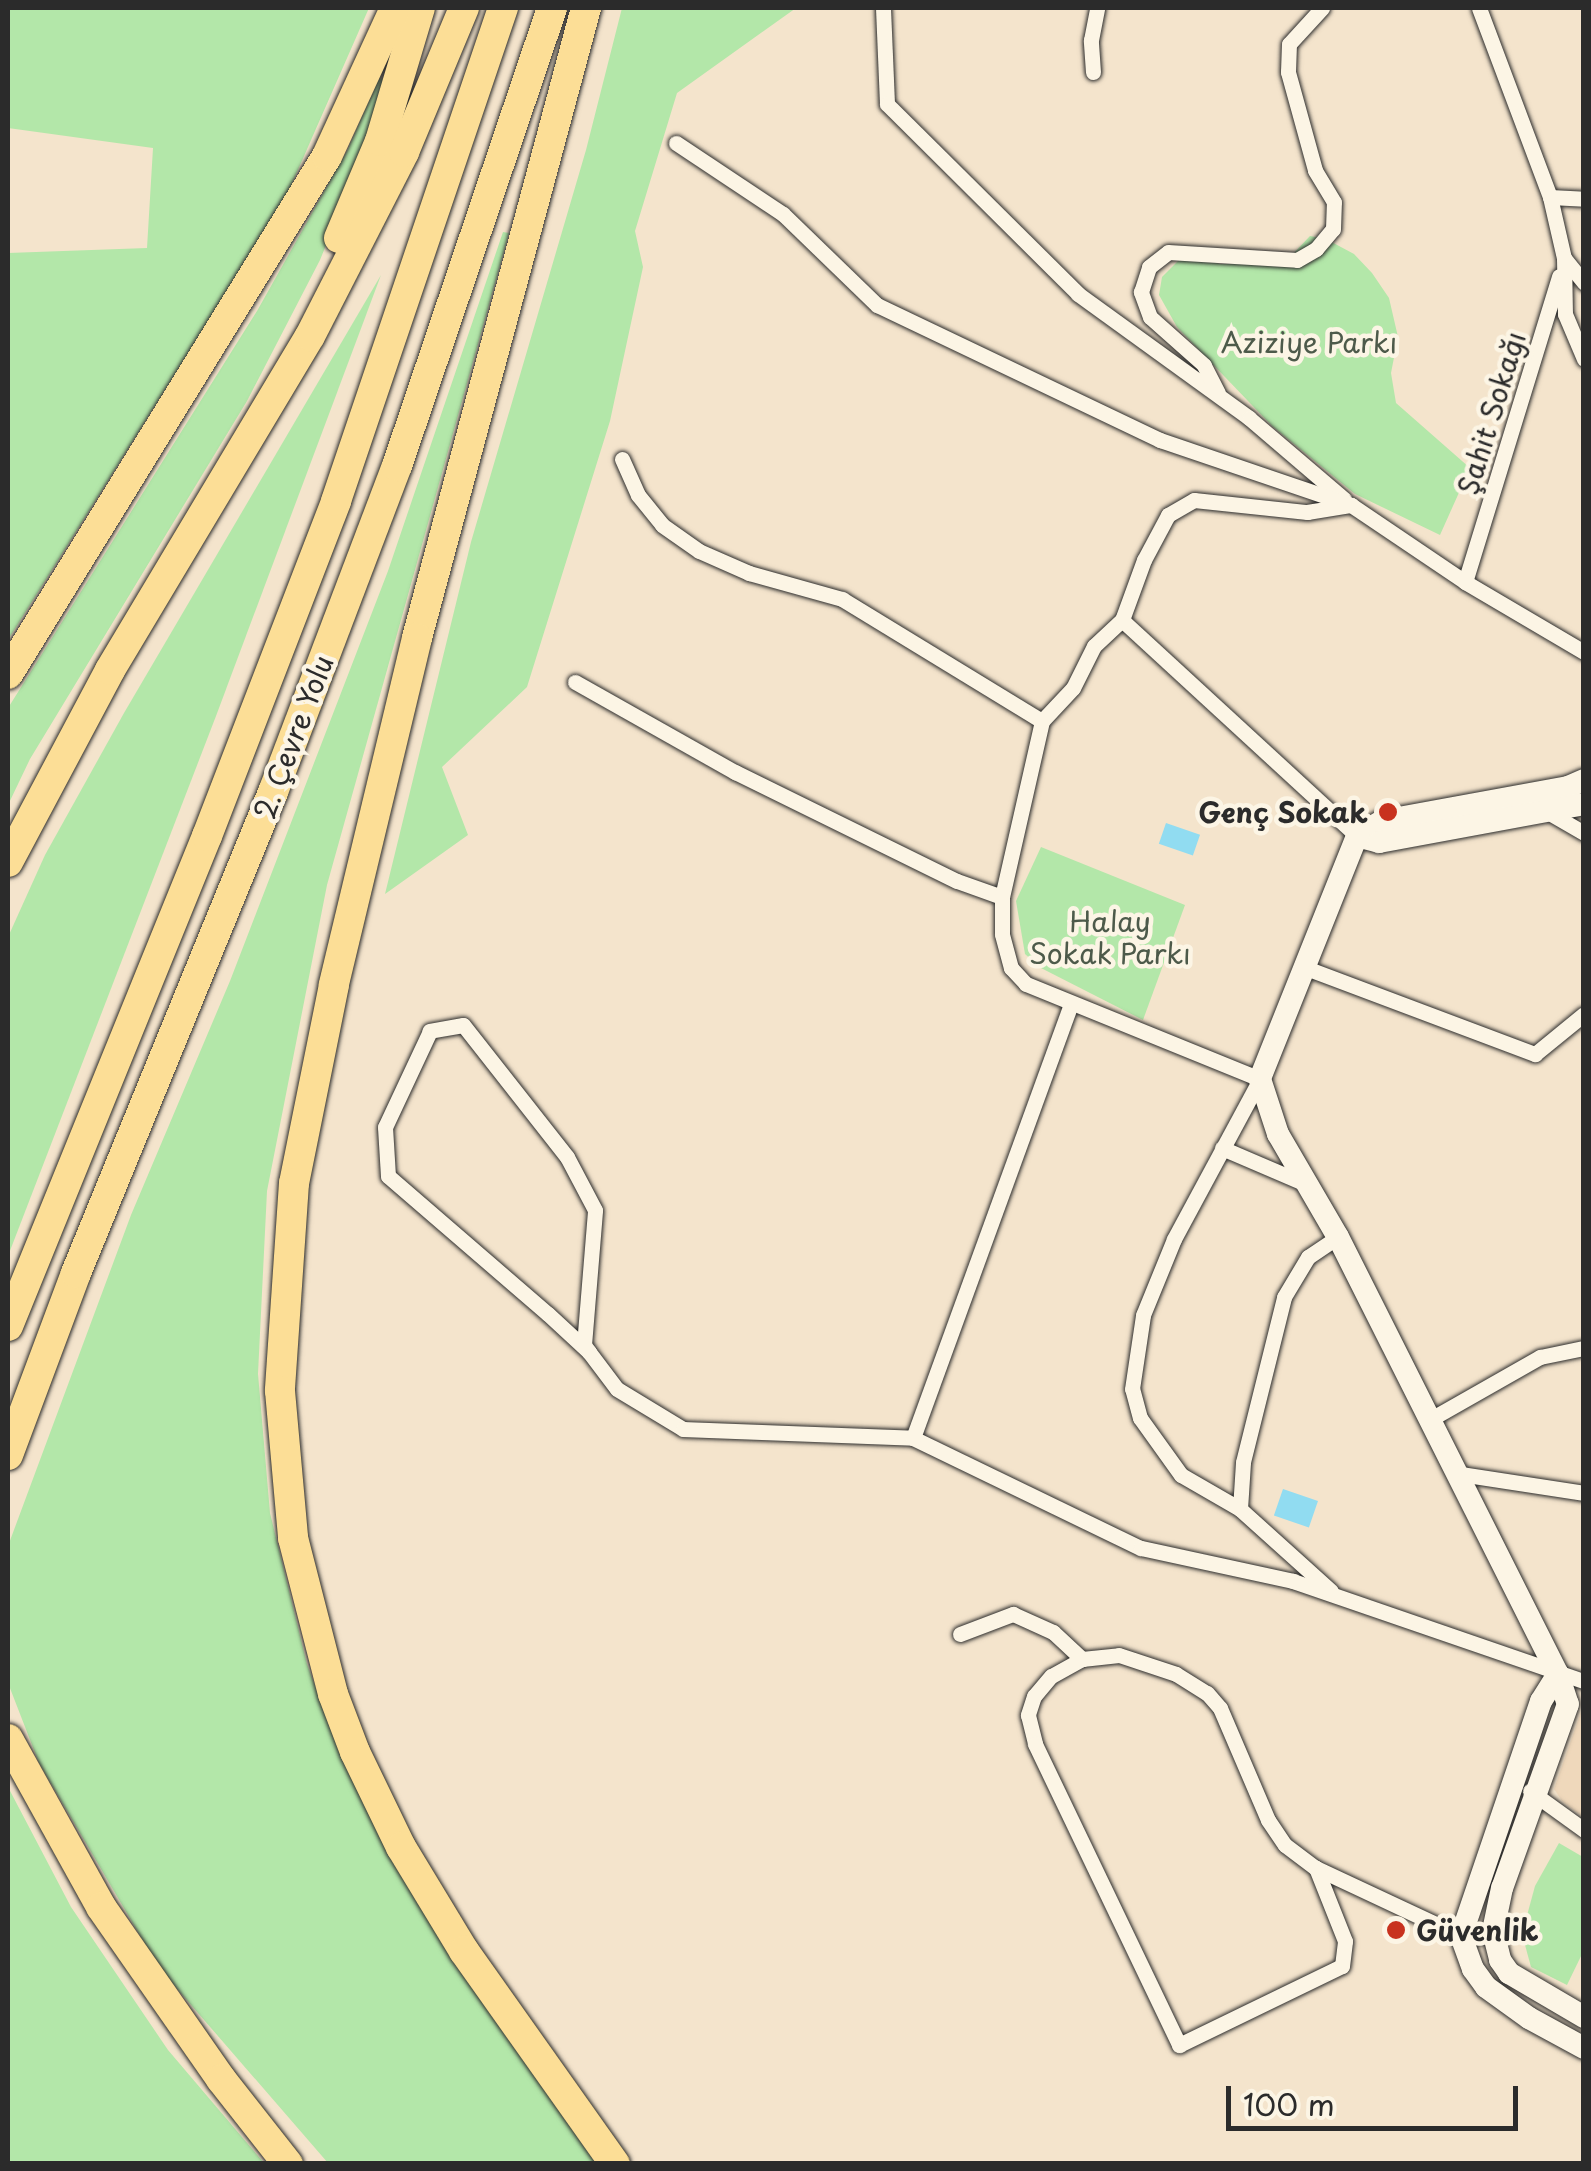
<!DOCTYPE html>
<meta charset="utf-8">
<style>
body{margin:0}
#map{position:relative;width:1591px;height:2171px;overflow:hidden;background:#f4e4cc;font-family:"Playpen Sans",sans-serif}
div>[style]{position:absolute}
.built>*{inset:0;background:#efd8bb}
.green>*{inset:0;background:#b3e7a9}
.water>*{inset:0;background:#91dcf1;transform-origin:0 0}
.roads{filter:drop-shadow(0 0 2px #2b2b2b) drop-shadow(0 0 2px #2b2b2b)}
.street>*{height:15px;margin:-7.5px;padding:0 7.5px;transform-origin:7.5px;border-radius:7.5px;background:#fcf5e5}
.secondary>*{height:22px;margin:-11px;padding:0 11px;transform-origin:11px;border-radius:11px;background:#fcf5e5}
.highway>*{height:30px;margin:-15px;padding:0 15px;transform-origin:15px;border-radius:15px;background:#fcde96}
.dots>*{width:28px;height:28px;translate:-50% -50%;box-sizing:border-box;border:5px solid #fcf5e5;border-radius:50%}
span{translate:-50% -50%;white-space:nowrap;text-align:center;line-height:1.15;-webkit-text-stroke:9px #fcf5e5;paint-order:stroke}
.park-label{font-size:28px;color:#4d5a4a}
.street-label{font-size:28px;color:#2b2b2b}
.poi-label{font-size:28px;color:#2b2b2b;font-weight:700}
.right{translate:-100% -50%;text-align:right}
.left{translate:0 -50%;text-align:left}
.frame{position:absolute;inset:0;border:10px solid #2b2b2b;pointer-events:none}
.scale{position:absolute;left:1226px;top:2086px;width:292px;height:45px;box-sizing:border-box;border:5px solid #2b2b2b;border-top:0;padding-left:12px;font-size:30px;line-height:35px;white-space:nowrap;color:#2b2b2b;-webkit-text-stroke:8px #fcf5e5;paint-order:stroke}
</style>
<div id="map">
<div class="built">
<i style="clip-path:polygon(1583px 1706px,1583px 1817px,1562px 1801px,1554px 1789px)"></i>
</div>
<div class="green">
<i style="clip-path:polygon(8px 8px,369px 8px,286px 197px,8px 640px,8px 253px,147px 248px,153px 148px,8px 128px)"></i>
<i style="clip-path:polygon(622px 8px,796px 8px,677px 93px,635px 231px,643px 267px,610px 421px,527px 687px,442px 767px,468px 835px,385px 894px,471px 542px,586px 150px)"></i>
<i style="clip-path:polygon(379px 78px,388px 81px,353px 178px,320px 260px,247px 401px,30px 759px,8px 805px,8px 708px,257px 311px,348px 149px)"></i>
<i style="clip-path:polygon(503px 232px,509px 233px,327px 885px,267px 1191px,258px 1374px,270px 1513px,307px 1664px,333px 1735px,601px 2163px,328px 2163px,159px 1968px,39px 1763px,8px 1683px,8px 1546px,131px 1215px,230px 981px,388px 571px)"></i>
<i style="clip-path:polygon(1310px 236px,1326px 239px,1354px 254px,1372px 273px,1389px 298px,1398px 337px,1391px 373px,1396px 403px,1470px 468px,1440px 535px,1355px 494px,1272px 426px,1177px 327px,1159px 295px,1162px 277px,1178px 261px,1196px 255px,1220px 264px,1276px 263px,1289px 258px)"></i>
<i style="clip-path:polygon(381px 275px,216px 716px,8px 1256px,8px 937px,45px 855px,124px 713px)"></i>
<i style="clip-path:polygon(1041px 847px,1185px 905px,1143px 1020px,1041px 968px,1025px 954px,1016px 901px)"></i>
<i style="clip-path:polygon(8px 1787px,71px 1907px,168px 2050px,264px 2163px,8px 2163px)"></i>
<i style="clip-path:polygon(1559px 1843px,1583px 1857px,1583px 1952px,1567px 1985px,1531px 1967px,1522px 1934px,1535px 1886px)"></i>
</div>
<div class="water">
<i style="left:1166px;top:823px;width:36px;height:22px;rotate:19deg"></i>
<i style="left:1283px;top:1489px;width:37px;height:28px;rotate:19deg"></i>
</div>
<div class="roads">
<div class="street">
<i style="left:883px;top:8px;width:96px;rotate:87.6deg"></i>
<i style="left:887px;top:104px;width:269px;rotate:44.8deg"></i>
<i style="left:1078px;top:294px;width:211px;rotate:35.9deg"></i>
<i style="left:1249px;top:418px;width:125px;rotate:40.5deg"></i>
<i style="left:1479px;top:8px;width:202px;rotate:69.4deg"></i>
<i style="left:1550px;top:197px;width:63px;rotate:77.1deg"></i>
<i style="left:1564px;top:258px;width:56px;rotate:89deg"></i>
<i style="left:1565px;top:314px;width:49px;rotate:67.1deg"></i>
<i style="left:1093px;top:72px;width:32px;rotate:-94deg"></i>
<i style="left:1091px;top:40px;width:33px;rotate:-79deg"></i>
<i style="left:676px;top:143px;width:128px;rotate:33.6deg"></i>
<i style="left:783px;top:214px;width:131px;rotate:44.1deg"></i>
<i style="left:877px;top:305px;width:314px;rotate:25.5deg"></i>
<i style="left:1160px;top:440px;width:202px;rotate:18.8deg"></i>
<i style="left:1351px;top:505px;width:138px;rotate:34deg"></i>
<i style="left:1465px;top:582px;width:138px;rotate:30.5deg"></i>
<i style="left:1550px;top:197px;width:34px;rotate:3deg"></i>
<i style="left:1564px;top:258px;width:32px;rotate:51deg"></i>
<i style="left:1218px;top:393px;width:31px;rotate:-117deg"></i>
<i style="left:1204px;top:365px;width:72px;rotate:-138.4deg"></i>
<i style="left:1150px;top:317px;width:27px;rotate:-110deg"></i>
<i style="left:1141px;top:292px;width:26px;rotate:-72deg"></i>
<i style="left:1149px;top:267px;width:24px;rotate:-38deg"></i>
<i style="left:1168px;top:252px;width:129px;rotate:3.5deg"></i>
<i style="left:1297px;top:260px;width:22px;rotate:-30deg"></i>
<i style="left:1316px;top:249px;width:26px;rotate:-50deg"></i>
<i style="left:1333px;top:229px;width:27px;rotate:-88deg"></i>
<i style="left:1334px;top:202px;width:37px;rotate:-121deg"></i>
<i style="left:1315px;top:170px;width:102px;rotate:-105.4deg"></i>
<i style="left:1288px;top:72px;width:28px;rotate:-88deg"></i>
<i style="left:1289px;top:44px;width:49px;rotate:-47.5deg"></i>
<i style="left:622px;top:459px;width:39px;rotate:66deg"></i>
<i style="left:638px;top:495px;width:38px;rotate:51deg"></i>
<i style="left:662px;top:525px;width:45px;rotate:35.1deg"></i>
<i style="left:699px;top:551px;width:55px;rotate:23.7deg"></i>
<i style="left:749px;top:573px;width:97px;rotate:15.6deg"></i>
<i style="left:842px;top:599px;width:234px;rotate:31.4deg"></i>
<i style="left:1465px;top:582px;width:320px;rotate:-72.9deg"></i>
<i style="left:1122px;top:620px;width:319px;rotate:42.6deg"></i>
<i style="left:575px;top:682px;width:184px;rotate:29.4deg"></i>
<i style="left:735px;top:772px;width:247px;rotate:26.2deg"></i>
<i style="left:957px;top:881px;width:48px;rotate:19.6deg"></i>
<i style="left:1546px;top:811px;width:44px;rotate:30.1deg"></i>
<i style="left:1306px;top:968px;width:245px;rotate:20.6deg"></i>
<i style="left:1535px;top:1054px;width:63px;rotate:-39.2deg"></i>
<i style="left:1222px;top:1148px;width:91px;rotate:23.2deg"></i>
<i style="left:589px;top:1352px;width:9px;rotate:-126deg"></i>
<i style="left:584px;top:1345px;width:135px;rotate:-85.3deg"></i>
<i style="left:595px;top:1210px;width:60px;rotate:-117.8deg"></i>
<i style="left:567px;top:1157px;width:168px;rotate:-128.2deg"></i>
<i style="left:463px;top:1025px;width:34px;rotate:170deg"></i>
<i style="left:430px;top:1031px;width:106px;rotate:115.1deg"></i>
<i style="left:385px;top:1127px;width:49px;rotate:86.5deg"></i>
<i style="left:388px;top:1176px;width:211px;rotate:40.8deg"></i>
<i style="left:548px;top:1314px;width:56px;rotate:42.8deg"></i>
<i style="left:589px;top:1352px;width:46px;rotate:52.9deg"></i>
<i style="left:617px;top:1389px;width:77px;rotate:31.2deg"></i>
<i style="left:683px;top:1429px;width:230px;rotate:2.2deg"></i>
<i style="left:913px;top:1438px;width:253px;rotate:25.8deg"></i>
<i style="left:1141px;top:1548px;width:156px;rotate:12.2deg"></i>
<i style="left:1293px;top:1581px;width:308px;rotate:19deg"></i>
<i style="left:1429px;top:1420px;width:128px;rotate:-29.6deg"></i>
<i style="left:1540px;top:1357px;width:45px;rotate:-11.6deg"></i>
<i style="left:913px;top:1438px;width:461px;rotate:-70deg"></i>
<i style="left:1454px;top:1473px;width:132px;rotate:8.7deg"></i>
<i style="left:1240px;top:1509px;width:47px;rotate:-86.3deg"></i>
<i style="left:1243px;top:1462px;width:170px;rotate:-76deg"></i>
<i style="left:1284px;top:1297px;width:47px;rotate:-59deg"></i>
<i style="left:1308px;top:1257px;width:36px;rotate:-34deg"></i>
<i style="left:1331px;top:1591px;width:122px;rotate:-138deg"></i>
<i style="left:1240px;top:1509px;width:68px;rotate:-150deg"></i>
<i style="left:1181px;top:1475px;width:70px;rotate:-125.7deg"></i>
<i style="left:1140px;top:1418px;width:30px;rotate:-105deg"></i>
<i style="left:1132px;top:1389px;width:75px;rotate:-81.5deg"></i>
<i style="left:1143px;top:1315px;width:82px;rotate:-67.8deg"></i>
<i style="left:1174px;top:1239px;width:182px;rotate:-61.7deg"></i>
<i style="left:1260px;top:1079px;width:253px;rotate:-157.9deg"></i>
<i style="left:1026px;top:984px;width:22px;rotate:-133deg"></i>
<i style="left:1011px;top:968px;width:35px;rotate:-105deg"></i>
<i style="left:1002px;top:934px;width:37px;rotate:-90deg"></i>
<i style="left:1002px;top:897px;width:180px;rotate:-77.2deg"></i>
<i style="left:1042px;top:721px;width:45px;rotate:-46.8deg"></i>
<i style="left:1073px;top:688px;width:47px;rotate:-63.4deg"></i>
<i style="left:1094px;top:646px;width:38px;rotate:-43deg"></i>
<i style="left:1122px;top:620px;width:64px;rotate:-69.9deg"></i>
<i style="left:1144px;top:560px;width:51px;rotate:-61.9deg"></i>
<i style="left:1168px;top:515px;width:30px;rotate:-30deg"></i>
<i style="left:1194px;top:500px;width:114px;rotate:6.1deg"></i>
<i style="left:1307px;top:512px;width:45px;rotate:-9deg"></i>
<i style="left:960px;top:1634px;width:57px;rotate:-20.7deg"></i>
<i style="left:1013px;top:1614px;width:44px;rotate:24.2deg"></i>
<i style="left:1053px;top:1632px;width:40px;rotate:43deg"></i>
<i style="left:1082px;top:1659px;width:37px;rotate:-6deg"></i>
<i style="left:1119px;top:1655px;width:60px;rotate:18.4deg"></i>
<i style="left:1176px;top:1674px;width:36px;rotate:32deg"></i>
<i style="left:1207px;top:1693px;width:20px;rotate:49deg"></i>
<i style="left:1220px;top:1708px;width:122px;rotate:66.8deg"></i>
<i style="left:1268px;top:1820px;width:30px;rotate:56deg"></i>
<i style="left:1285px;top:1845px;width:39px;rotate:37deg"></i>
<i style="left:1316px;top:1868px;width:160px;rotate:25.1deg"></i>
<i style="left:1461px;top:1936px;width:33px"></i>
<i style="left:1082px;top:1659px;width:35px;rotate:151deg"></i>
<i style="left:1051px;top:1676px;width:26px;rotate:130deg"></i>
<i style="left:1034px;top:1696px;width:20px;rotate:108deg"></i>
<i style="left:1028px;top:1715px;width:30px;rotate:76deg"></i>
<i style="left:1035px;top:1744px;width:334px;rotate:64.4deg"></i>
<i style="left:1179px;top:2045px;width:181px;rotate:-25.9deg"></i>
<i style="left:1342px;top:1966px;width:25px;rotate:-83deg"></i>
<i style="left:1345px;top:1941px;width:79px;rotate:-111.7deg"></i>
<i style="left:1530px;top:1791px;width:67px;rotate:35.8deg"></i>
</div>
<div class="secondary">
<i style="left:1584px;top:780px;width:17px;rotate:156deg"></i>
<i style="left:1568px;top:787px;width:189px;rotate:169.6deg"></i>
<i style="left:1382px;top:821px;width:29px;rotate:149deg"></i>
<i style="left:1357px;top:836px;width:262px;rotate:111.8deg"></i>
<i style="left:1260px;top:1079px;width:58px;rotate:71.9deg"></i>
<i style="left:1278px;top:1134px;width:119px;rotate:59.8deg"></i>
<i style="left:1338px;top:1237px;width:489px;rotate:63.3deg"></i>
<i style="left:1558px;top:1674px;width:32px;rotate:72deg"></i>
<i style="left:1568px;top:1704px;width:195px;rotate:109.7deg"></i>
<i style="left:1502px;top:1888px;width:44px;rotate:101.8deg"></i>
<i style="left:1493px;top:1931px;width:30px;rotate:76deg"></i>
<i style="left:1500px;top:1960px;width:16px;rotate:55deg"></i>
<i style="left:1509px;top:1973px;width:87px;rotate:30.4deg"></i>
<i style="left:1357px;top:836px;width:23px;rotate:15deg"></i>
<i style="left:1379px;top:842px;width:208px;rotate:-10.5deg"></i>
<i style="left:1558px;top:1674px;width:32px;rotate:122deg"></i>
<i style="left:1541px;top:1701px;width:248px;rotate:108.8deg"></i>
<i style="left:1461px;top:1936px;width:35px;rotate:70deg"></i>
<i style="left:1473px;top:1969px;width:22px;rotate:54deg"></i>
<i style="left:1486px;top:1987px;width:53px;rotate:35.8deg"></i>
<i style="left:1529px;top:2018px;width:63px;rotate:28.6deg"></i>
</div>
<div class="highway">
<i style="left:586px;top:8px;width:652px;rotate:105.02deg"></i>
<i style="left:417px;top:638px;width:357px;rotate:103.5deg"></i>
<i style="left:334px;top:985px;width:202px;rotate:101.4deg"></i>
<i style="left:294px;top:1183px;width:208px;rotate:93.9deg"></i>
<i style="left:280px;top:1391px;width:148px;rotate:84.9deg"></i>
<i style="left:293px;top:1538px;width:161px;rotate:75.6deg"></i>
<i style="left:333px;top:1694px;width:62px;rotate:69.2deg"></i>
<i style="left:355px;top:1752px;width:106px;rotate:64.2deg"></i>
<i style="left:401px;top:1847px;width:122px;rotate:58.8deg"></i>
<i style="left:464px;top:1951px;width:261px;rotate:54.7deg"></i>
<i style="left:339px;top:238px;width:105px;rotate:-67.1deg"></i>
<i style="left:380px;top:141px;width:139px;rotate:-73.3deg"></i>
<i style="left:8px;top:674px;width:608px;rotate:-58.37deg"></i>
<i style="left:327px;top:156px;width:163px;rotate:-65.3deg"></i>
<i style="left:8px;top:862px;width:217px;rotate:-62deg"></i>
<i style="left:110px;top:670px;width:389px;rotate:-59.1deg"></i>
<i style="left:310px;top:336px;width:207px;rotate:-62.9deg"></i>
<i style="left:404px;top:152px;width:156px;rotate:-67.4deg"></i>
<i style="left:8px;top:1326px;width:529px;rotate:-67.9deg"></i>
<i style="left:207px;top:836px;width:359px;rotate:-68.9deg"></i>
<i style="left:336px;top:501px;width:521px;rotate:-71.29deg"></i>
<i style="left:8px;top:1455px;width:194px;rotate:-69.5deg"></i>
<i style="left:76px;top:1273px;width:520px;rotate:-67.73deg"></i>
<i style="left:273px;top:792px;width:349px;rotate:-69.2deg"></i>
<i style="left:397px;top:466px;width:484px;rotate:-71.3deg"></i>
<i style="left:8px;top:1739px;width:192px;rotate:61deg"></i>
<i style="left:101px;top:1907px;width:210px;rotate:55.1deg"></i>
<i style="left:221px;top:2079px;width:108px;rotate:51.8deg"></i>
</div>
</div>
<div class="dots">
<i style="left:1388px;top:812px;background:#c8321e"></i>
<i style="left:1396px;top:1930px;background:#c8321e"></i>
</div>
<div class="park-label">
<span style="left:1309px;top:342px">Aziziye Parkı</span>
<span style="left:1110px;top:937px">Halay<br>Sokak Parkı</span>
</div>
<div class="street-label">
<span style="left:1491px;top:413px;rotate:-73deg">Şahit Sokağı</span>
<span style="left:293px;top:737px;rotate:-69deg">2. Çevre Yolu</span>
</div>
<div class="poi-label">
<span class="right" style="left:1368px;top:812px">Genç Sokak</span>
<span class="left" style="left:1416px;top:1930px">Güvenlik</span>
</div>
<div class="frame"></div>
<div class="scale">100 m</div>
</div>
